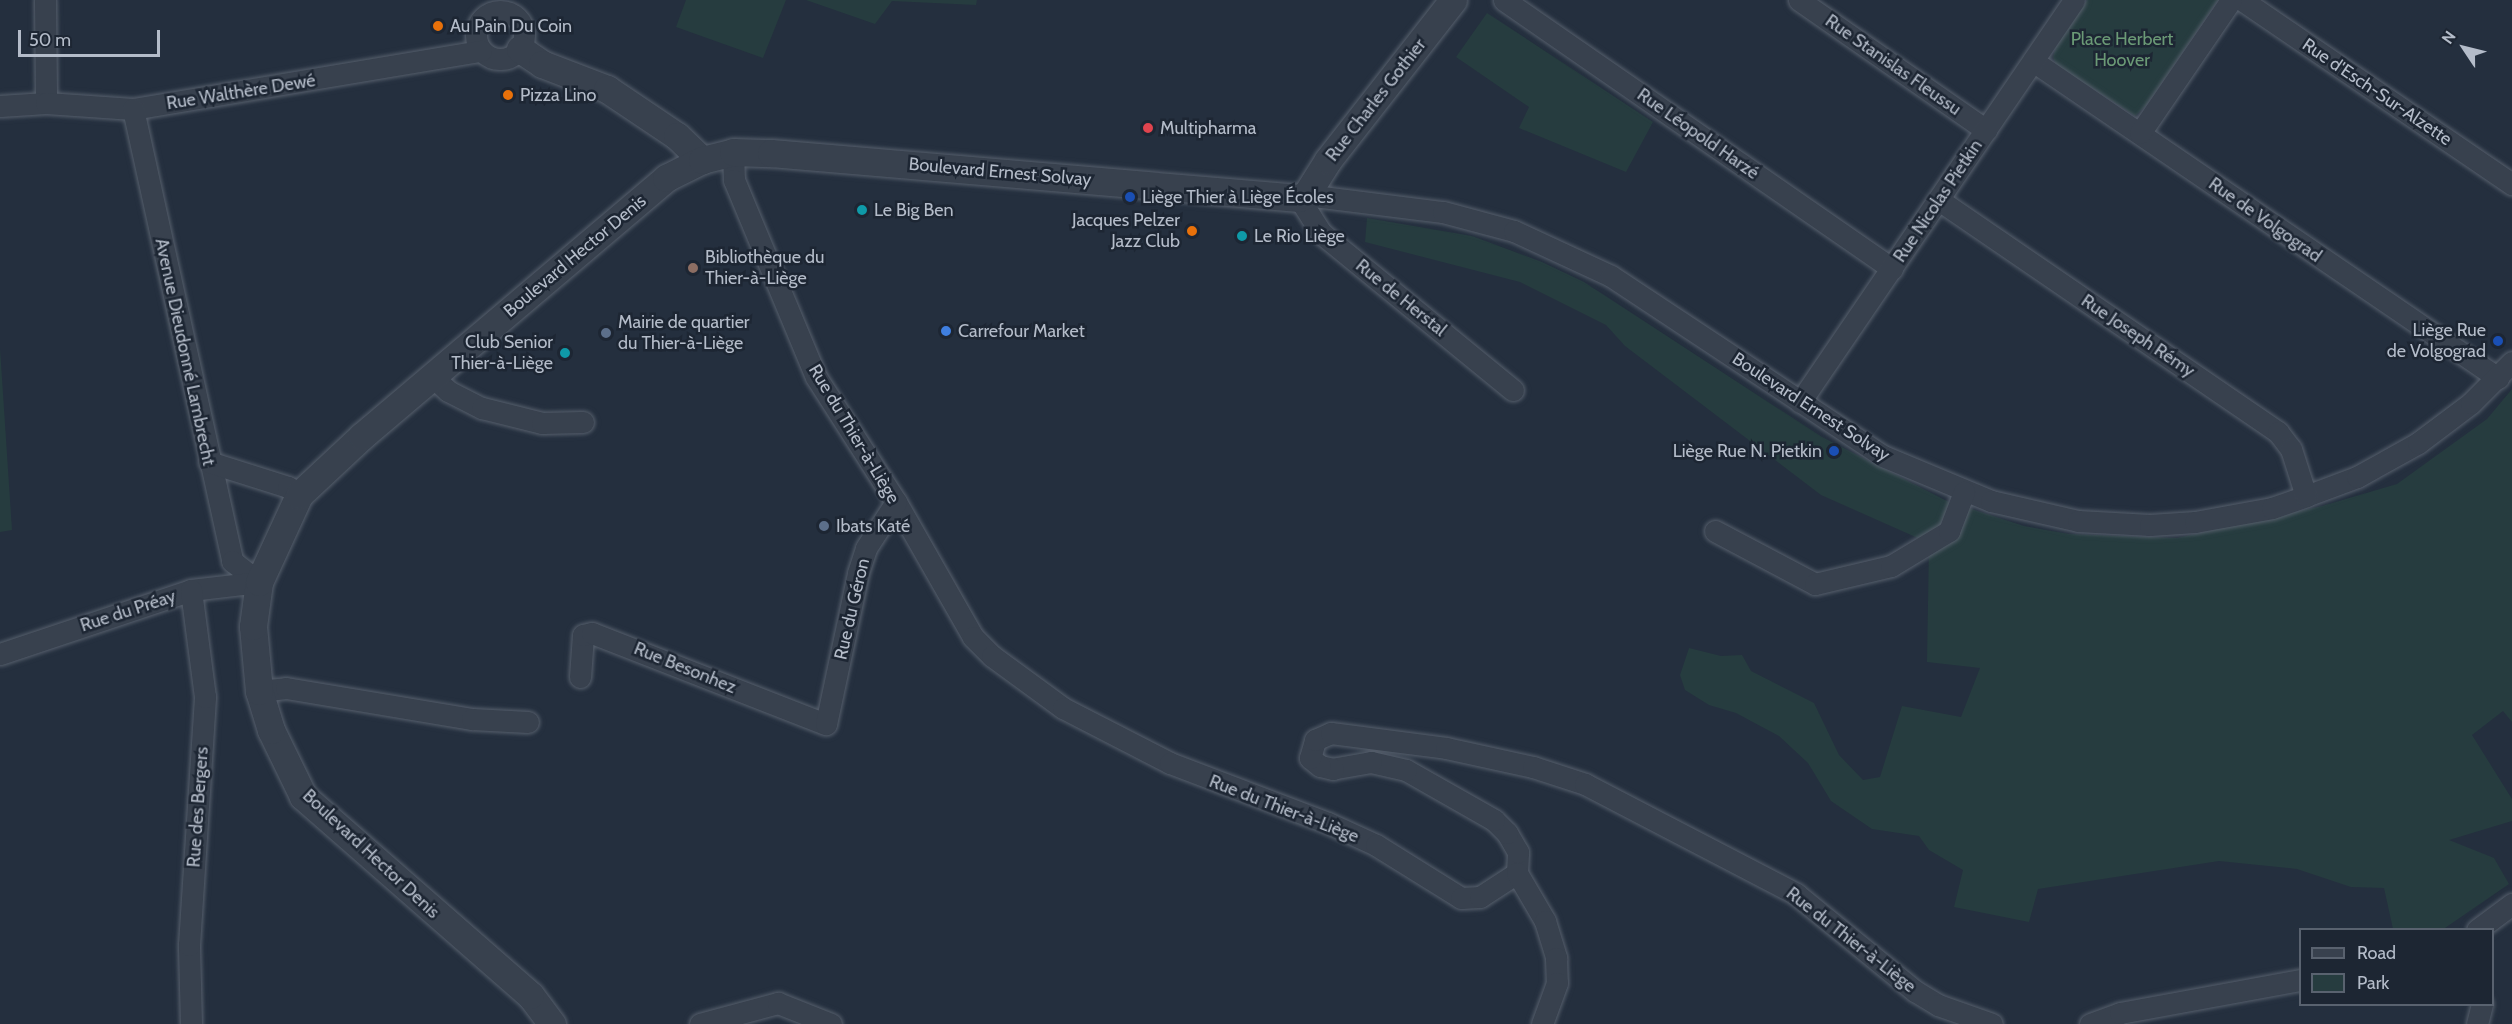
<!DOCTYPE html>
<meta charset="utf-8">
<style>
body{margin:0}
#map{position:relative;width:2512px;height:1024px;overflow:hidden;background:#242f3e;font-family:Cabin,sans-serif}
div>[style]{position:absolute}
.green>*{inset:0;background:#263c3f}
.roads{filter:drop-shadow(0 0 2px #565f6c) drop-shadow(0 0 2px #565f6c)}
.minor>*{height:21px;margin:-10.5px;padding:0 10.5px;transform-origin:10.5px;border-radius:10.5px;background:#38414e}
.minor>.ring{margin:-10.5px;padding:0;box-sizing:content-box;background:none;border:21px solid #38414e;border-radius:50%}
.tertiary>*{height:27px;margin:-13.5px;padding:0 13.5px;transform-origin:13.5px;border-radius:13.5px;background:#38414e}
.dots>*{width:16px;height:16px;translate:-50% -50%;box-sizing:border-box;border:3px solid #1d2633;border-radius:50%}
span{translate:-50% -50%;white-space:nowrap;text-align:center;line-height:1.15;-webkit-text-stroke:5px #1d2633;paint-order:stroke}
.poi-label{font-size:18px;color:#b4bcc9}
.left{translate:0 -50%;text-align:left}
.right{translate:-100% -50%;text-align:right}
.park-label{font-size:18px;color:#6b9a76}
.street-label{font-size:18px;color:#b4bcc9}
.legend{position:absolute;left:2299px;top:928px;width:195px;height:78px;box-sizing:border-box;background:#1d2633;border:2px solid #59626f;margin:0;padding:8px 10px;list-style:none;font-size:18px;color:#b4bcc9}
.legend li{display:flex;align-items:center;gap:12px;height:30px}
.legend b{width:30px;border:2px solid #59626f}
.north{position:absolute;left:2434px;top:18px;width:60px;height:60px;-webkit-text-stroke:4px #1d2633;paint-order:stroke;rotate:305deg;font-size:16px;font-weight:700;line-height:24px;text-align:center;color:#b4bcc9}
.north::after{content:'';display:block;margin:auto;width:21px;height:27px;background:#b4bcc9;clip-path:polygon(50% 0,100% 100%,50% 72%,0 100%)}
.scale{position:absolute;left:18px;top:30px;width:142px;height:27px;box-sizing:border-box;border:3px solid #b4bcc9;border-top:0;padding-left:8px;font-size:18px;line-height:21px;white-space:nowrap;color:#b4bcc9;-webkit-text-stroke:4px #1d2633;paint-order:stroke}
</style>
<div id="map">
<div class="green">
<i style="clip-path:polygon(686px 0,786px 0,763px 58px,676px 27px)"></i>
<i style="clip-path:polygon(806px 0,977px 0,976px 5px,892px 1px,875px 24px)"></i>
<i style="clip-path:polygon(2087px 0,2218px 0,2146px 106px,2135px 116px,2056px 65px,2053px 57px,2056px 46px)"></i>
<i style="clip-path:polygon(1487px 13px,1653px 122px,1626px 172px,1519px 128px,1529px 107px,1456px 57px)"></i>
<i style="clip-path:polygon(1367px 218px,1472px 236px,1542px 262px,1584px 282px,1822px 437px,1947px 501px,2024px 526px,2069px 534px,2177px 538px,2322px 506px,2397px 484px,2487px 419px,2512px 389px,2512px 722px,2503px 711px,2472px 735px,2512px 799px,2512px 821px,2449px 840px,2494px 858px,2509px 884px,2442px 930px,2393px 929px,2384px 888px,2351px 887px,2297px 869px,2219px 861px,2038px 889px,2029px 922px,1954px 907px,1963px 870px,1929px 850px,1919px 836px,1872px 829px,1831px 801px,1808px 763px,1779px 736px,1736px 713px,1709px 705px,1685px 690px,1680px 675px,1689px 648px,1721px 656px,1742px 655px,1751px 671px,1814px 703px,1839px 755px,1863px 780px,1880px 777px,1902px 706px,1961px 717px,1980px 668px,1927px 662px,1929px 543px,1821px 495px,1625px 346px,1606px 325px,1520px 282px,1365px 242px)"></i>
<i style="clip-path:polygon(0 348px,12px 530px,0 532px)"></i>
</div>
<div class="roads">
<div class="minor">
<i style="left:45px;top:0;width:103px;rotate:89.4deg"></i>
<i style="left:1504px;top:0;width:472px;rotate:34.7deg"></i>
<i style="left:1799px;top:0;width:228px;rotate:34.8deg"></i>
<i style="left:2242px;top:0;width:327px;rotate:34.3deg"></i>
<i class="ring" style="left:476px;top:11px;width:27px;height:27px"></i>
<i style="left:2033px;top:61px;width:563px;rotate:34.28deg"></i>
<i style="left:0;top:106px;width:46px;rotate:-3.7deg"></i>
<i style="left:46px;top:103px;width:87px;rotate:3.9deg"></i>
<i style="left:133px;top:109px;width:353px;rotate:-9.5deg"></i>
<i style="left:133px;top:109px;width:463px;rotate:77.6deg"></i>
<i style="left:232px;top:561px;width:34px;rotate:38deg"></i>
<i style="left:2140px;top:133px;width:161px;rotate:-55.6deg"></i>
<i style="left:733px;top:152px;width:28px;rotate:88deg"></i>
<i style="left:734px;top:180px;width:213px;rotate:67.4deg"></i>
<i style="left:816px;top:377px;width:148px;rotate:57.4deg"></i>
<i style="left:896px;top:502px;width:155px;rotate:60.3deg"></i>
<i style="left:973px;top:637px;width:27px;rotate:45deg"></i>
<i style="left:992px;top:656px;width:88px;rotate:36.2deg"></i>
<i style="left:1063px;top:708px;width:120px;rotate:27.2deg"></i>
<i style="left:1170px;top:763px;width:169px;rotate:20.8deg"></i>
<i style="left:1328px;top:823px;width:53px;rotate:24.6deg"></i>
<i style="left:1376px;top:845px;width:100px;rotate:31.9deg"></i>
<i style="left:1461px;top:898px;width:19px;rotate:-3deg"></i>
<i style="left:1480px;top:897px;width:44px;rotate:-33deg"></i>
<i style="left:1517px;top:873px;width:21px;rotate:-87deg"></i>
<i style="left:1518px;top:852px;width:22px;rotate:-120deg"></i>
<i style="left:1507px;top:833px;width:18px;rotate:-135deg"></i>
<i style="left:1494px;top:820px;width:101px;rotate:-150.4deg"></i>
<i style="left:1406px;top:770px;width:36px;rotate:-167deg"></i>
<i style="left:1371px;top:762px;width:39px;rotate:170deg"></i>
<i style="left:1333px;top:769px;width:13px;rotate:-167deg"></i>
<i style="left:1320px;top:766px;width:13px;rotate:-141deg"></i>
<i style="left:1310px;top:758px;width:19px;rotate:-74deg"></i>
<i style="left:1315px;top:740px;width:17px;rotate:-24deg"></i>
<i style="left:1331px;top:733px;width:116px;rotate:7.4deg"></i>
<i style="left:1446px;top:748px;width:89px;rotate:12.3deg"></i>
<i style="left:1533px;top:767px;width:55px;rotate:18.1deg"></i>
<i style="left:1585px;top:784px;width:238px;rotate:27.5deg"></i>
<i style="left:1796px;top:894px;width:154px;rotate:39.2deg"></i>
<i style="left:1915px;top:991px;width:27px;rotate:31deg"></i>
<i style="left:1938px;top:1005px;width:57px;rotate:19.4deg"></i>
<i style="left:1306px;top:195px;width:138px;rotate:7.1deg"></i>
<i style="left:1443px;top:212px;width:73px;rotate:15deg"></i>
<i style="left:1514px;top:231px;width:107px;rotate:24.9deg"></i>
<i style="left:1611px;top:276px;width:326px;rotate:33.5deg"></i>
<i style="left:1883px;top:456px;width:117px;rotate:22.6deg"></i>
<i style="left:1991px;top:501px;width:89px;rotate:12.9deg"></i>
<i style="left:2078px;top:521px;width:72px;rotate:3.2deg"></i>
<i style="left:2150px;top:525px;width:45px;rotate:-3.8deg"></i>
<i style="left:2195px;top:522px;width:78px;rotate:-10.3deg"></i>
<i style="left:2272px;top:508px;width:36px;rotate:-19deg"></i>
<i style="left:2306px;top:496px;width:54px;rotate:-20.4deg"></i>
<i style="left:2357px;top:477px;width:70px;rotate:-29.1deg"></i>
<i style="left:2418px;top:443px;width:66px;rotate:-37deg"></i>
<i style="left:2471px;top:403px;width:58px;rotate:-45deg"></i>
<i style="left:1299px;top:198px;width:41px;rotate:57.8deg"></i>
<i style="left:1321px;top:233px;width:248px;rotate:39.3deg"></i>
<i style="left:1939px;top:200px;width:411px;rotate:34.4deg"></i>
<i style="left:2278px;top:432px;width:21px;rotate:53deg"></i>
<i style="left:2291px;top:449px;width:49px;rotate:72.3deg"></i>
<i style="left:432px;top:376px;width:22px;rotate:43deg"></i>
<i style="left:448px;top:391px;width:38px;rotate:27deg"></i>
<i style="left:482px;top:408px;width:62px;rotate:14deg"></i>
<i style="left:542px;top:423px;width:41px;rotate:-1.4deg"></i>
<i style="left:1800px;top:402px;width:486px;rotate:-55.7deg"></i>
<i style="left:209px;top:462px;width:83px;rotate:17.6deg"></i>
<i style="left:288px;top:487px;width:14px;rotate:36deg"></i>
<i style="left:1715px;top:531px;width:113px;rotate:27.9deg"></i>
<i style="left:1815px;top:584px;width:78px;rotate:-13.3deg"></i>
<i style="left:1891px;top:566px;width:68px;rotate:-31.1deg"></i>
<i style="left:1949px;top:531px;width:42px;rotate:-69deg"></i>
<i style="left:0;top:654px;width:201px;rotate:-18.5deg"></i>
<i style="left:191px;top:590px;width:68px;rotate:-6.7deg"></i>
<i style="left:580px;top:677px;width:42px;rotate:-85.9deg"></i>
<i style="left:583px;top:635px;width:9px;rotate:-13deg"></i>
<i style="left:592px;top:633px;width:251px;rotate:21.3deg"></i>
<i style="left:826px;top:724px;width:154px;rotate:-78deg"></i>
<i style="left:858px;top:573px;width:26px;rotate:-72deg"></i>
<i style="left:866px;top:548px;width:55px;rotate:-56.9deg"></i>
<i style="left:259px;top:691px;width:27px;rotate:-6deg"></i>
<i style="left:286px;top:688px;width:189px;rotate:9.5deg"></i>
<i style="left:472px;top:719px;width:56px;rotate:3.1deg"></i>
<i style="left:1517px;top:873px;width:56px;rotate:59.7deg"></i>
<i style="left:1545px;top:921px;width:39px;rotate:73deg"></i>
<i style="left:1556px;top:958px;width:25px;rotate:88deg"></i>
<i style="left:1557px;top:983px;width:44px;rotate:110.1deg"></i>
<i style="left:2477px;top:930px;width:44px;rotate:-36.6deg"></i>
<i style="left:191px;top:1024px;width:79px;rotate:-91.5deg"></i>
<i style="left:189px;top:945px;width:249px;rotate:-86.3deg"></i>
<i style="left:205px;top:697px;width:108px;rotate:-97.5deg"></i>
<i style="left:700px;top:1024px;width:81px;rotate:-15.1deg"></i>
<i style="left:778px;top:1003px;width:57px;rotate:21.6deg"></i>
<i style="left:2090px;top:1024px;width:32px;rotate:-20deg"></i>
<i style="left:2120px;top:1013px;width:183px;rotate:-10.4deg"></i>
<i style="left:2477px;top:1024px;width:21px;rotate:-76deg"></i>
</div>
<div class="tertiary">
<i style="left:520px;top:49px;width:27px;rotate:34deg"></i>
<i style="left:542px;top:64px;width:70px;rotate:21deg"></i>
<i style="left:607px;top:89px;width:84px;rotate:33.9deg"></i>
<i style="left:677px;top:136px;width:35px;rotate:44deg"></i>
<i style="left:552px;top:1024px;width:36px;rotate:-127deg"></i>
<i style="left:530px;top:995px;width:302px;rotate:-138.8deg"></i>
<i style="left:303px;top:796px;width:73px;rotate:-115.9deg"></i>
<i style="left:271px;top:730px;width:41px;rotate:-107.1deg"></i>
<i style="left:259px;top:691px;width:65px;rotate:-95.3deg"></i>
<i style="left:253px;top:626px;width:44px;rotate:-82.2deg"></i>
<i style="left:259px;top:582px;width:96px;rotate:-65.3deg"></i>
<i style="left:299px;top:495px;width:86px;rotate:-43.1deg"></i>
<i style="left:362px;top:436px;width:399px;rotate:-40.3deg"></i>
<i style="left:666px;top:178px;width:40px;rotate:-26.6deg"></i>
<i style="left:702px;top:160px;width:32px;rotate:-14deg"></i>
<i style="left:733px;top:152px;width:38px;rotate:2deg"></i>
<i style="left:771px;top:153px;width:530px;rotate:4.87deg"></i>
<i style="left:1299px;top:198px;width:8px;rotate:-23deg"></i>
<i style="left:1306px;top:195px;width:41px;rotate:-57.8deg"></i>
<i style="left:1328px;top:160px;width:203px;rotate:-52deg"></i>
</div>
</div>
<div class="dots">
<i style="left:438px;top:26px;background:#e8710a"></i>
<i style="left:508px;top:95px;background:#e8710a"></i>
<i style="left:1148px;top:128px;background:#e0444e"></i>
<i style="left:1130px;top:197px;background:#1a4fb4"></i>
<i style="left:862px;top:210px;background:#0f9aa8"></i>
<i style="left:1192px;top:231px;background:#e8710a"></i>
<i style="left:1242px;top:236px;background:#0f9aa8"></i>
<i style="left:693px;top:268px;background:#8d6e63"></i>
<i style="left:946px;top:331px;background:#3f7fe0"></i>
<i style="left:606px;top:333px;background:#5c6f8a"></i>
<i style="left:2498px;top:341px;background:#1a4fb4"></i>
<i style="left:565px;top:353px;background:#0f9aa8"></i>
<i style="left:1834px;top:451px;background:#1a4fb4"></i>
<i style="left:824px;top:526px;background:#5c6f8a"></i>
</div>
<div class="poi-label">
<span class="left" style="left:450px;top:26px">Au Pain Du Coin</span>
<span class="left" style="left:520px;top:95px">Pizza Lino</span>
<span class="left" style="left:1160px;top:128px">Multipharma</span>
<span class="left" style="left:1142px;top:197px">Liège Thier à Liège Écoles</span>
<span class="left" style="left:874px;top:210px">Le Big Ben</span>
<span class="right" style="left:1180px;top:231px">Jacques Pelzer<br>Jazz Club</span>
<span class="left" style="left:1254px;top:236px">Le Rio Liège</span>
<span class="left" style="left:705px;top:268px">Bibliothèque du<br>Thier-à-Liège</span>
<span class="left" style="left:618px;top:333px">Mairie de quartier<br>du Thier-à-Liège</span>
<span class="left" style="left:958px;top:331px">Carrefour Market</span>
<span class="right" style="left:2486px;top:341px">Liège Rue<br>de Volgograd</span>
<span class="right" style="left:553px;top:353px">Club Senior<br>Thier-à-Liège</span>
<span class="right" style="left:1822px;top:451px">Liège Rue N. Pietkin</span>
<span class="left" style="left:836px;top:526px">Ibats Katé</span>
</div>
<div class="park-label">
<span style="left:2122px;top:50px">Place Herbert<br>Hoover</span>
</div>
<div class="street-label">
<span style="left:1893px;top:65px;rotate:35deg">Rue Stanislas Fleussu</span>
<span style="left:241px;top:92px;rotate:-9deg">Rue Walthère Dewé</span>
<span style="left:2377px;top:92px;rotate:34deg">Rue d'Esch-Sur-Alzette</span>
<span style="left:1376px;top:100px;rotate:-52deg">Rue Charles Gothier</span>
<span style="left:1698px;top:134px;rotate:35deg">Rue Léopold Harzé</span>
<span style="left:1000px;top:172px;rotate:5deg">Boulevard Ernest Solvay</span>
<span style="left:1938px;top:201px;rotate:-56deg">Rue Nicolas Pietkin</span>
<span style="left:2265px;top:220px;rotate:35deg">Rue de Volgograd</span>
<span style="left:575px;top:256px;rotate:-40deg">Boulevard Hector Denis</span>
<span style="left:1401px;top:298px;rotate:39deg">Rue de Herstal</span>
<span style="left:2138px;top:336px;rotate:34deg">Rue Joseph Rémy</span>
<span style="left:185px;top:352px;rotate:78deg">Avenue Dieudonné Lambrecht</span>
<span style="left:1811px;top:407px;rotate:33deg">Boulevard Ernest Solvay</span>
<span style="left:854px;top:434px;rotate:59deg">Rue du Thier-à-Liège</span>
<span style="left:852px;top:609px;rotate:-77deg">Rue du Géron</span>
<span style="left:128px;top:611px;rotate:-18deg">Rue du Préay</span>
<span style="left:685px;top:668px;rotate:22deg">Rue Besonhez</span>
<span style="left:198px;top:807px;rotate:-86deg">Rue des Bergers</span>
<span style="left:1284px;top:809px;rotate:21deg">Rue du Thier-à-Liège</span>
<span style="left:371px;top:854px;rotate:43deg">Boulevard Hector Denis</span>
<span style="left:1851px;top:940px;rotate:38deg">Rue du Thier-à-Liège</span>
</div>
<ul class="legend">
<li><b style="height:8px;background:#38414e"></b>Road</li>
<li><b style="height:16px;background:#263c3f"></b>Park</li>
</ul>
<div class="north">N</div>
<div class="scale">50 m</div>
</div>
